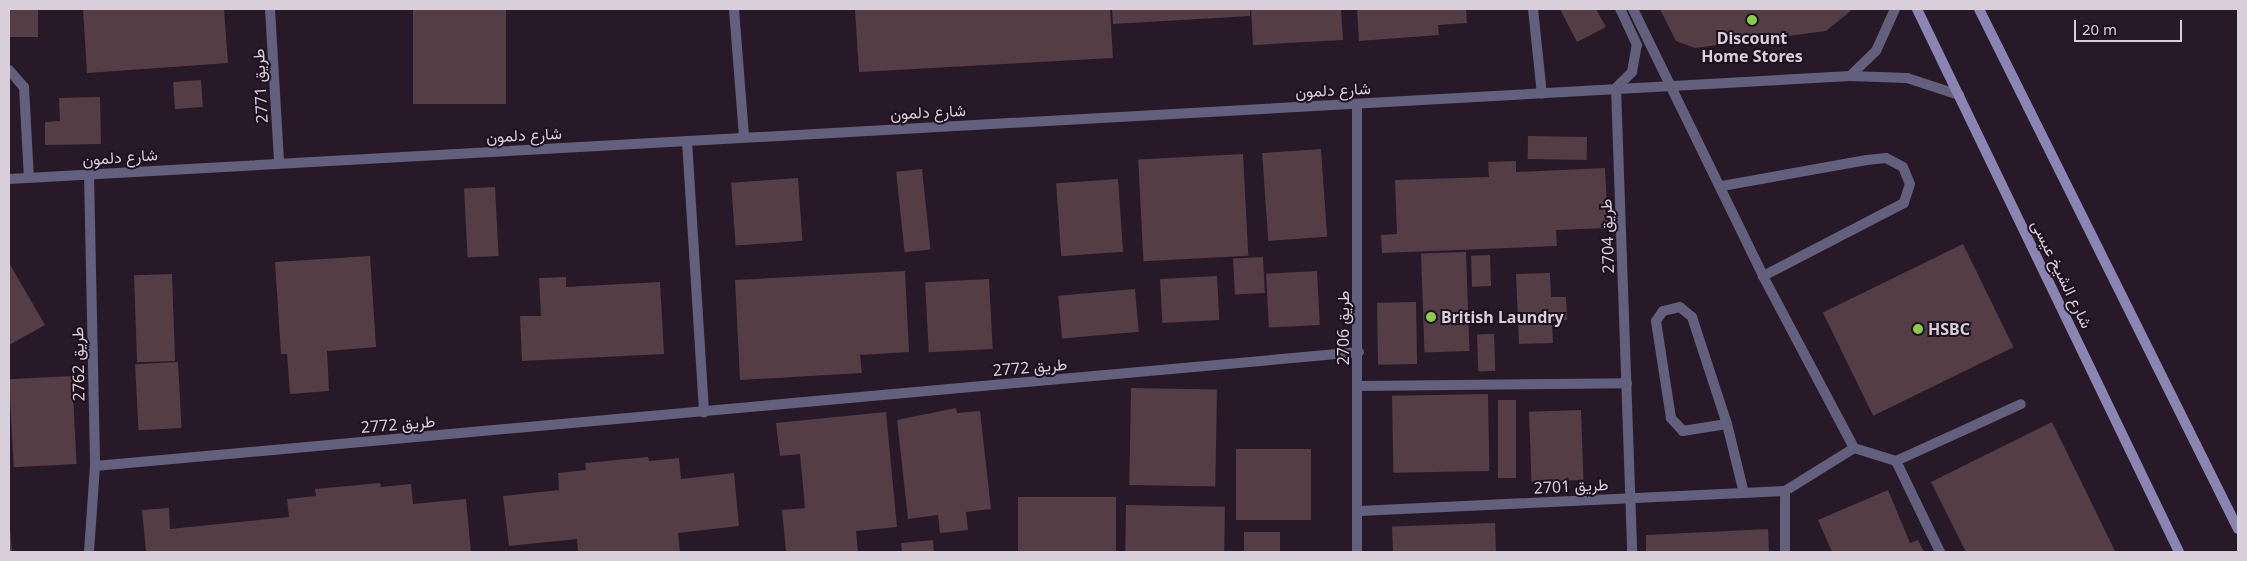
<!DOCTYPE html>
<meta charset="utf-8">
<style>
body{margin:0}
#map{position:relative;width:2247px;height:561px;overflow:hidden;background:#271928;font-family:"Noto Sans",Vazirmatn,sans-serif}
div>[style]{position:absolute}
.building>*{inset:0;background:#543d45;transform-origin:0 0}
.lane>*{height:10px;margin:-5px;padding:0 5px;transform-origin:5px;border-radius:5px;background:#63607d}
.street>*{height:10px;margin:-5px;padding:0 5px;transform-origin:5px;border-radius:5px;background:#63607d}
.secondary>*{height:10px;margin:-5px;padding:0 5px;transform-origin:5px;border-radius:5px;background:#8a85b3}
.dots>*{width:14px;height:14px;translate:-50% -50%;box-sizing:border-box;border:2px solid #1d101f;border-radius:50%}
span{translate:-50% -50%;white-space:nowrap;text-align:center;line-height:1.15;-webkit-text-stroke:4px #1d101f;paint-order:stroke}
.poi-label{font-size:16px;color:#d9cfda;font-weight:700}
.left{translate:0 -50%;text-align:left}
.street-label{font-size:16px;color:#d9cfda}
.frame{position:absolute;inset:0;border:10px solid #d9cfda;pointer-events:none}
.scale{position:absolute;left:2074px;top:20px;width:108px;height:22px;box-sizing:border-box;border:2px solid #d9cfda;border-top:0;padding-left:6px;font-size:15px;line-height:18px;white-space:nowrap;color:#d9cfda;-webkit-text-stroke:4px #1d101f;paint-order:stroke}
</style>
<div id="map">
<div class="building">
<i style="left:9px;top:9px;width:29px;height:28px"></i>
<i style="clip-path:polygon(83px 9px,224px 9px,228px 63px,87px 73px)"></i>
<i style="left:413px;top:9px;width:93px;height:95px"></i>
<i style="clip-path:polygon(1110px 9px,1113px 58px,859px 72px,855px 10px)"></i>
<i style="clip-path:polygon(1112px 9px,1250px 9px,1250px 16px,1113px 24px)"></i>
<i style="clip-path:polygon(1251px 9px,1341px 9px,1343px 40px,1253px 45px)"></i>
<i style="clip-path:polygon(1357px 9px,1466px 9px,1467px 23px,1438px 25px,1439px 35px,1359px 41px)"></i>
<i style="clip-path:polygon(1560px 9px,1596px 9px,1606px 27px,1577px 42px)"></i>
<i style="clip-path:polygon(1660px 9px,1853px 9px,1826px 31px,1695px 48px,1676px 41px)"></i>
<i style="left:201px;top:80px;width:27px;height:28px;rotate:86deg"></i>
<i style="clip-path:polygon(100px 97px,101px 144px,45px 145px,45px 122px,60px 121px,59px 98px)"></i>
<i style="left:1528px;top:136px;width:59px;height:23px;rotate:1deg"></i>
<i style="left:1321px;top:149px;width:88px;height:59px;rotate:86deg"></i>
<i style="left:1243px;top:154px;width:102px;height:105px;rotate:87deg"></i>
<i style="clip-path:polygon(1516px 161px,1516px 172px,1605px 168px,1608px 228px,1556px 230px,1557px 246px,1382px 253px,1381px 235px,1397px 234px,1395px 180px,1489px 177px,1488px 162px)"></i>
<i style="left:922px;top:169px;width:81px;height:26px;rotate:84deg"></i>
<i style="left:798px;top:178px;width:63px;height:67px;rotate:86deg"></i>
<i style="left:1118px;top:179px;width:73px;height:62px;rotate:86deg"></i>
<i style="left:495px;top:187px;width:69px;height:31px;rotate:87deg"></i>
<i style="left:1963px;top:244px;width:115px;height:156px;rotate:64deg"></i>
<i style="left:1466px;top:252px;width:99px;height:45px;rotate:88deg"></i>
<i style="left:1490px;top:255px;width:31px;height:19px;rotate:88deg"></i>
<i style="clip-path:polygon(370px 256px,376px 347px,327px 351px,329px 391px,290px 394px,287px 354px,281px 354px,275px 262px)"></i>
<i style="left:1263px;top:257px;width:36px;height:30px;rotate:87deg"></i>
<i style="clip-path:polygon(9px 263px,45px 325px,9px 345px)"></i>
<i style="clip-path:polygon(905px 271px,909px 352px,860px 355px,862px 373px,740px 380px,735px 280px)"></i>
<i style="left:1317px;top:271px;width:54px;height:51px;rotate:87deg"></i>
<i style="clip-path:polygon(1550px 273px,1551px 297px,1566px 297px,1567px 320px,1552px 321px,1553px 343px,1519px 344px,1516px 274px)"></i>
<i style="left:172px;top:274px;width:87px;height:38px;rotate:88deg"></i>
<i style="left:1217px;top:276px;width:44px;height:57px;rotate:87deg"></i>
<i style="clip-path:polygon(566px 277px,566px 287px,660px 282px,664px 354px,522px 361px,520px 316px,541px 316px,539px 278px)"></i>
<i style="left:989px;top:279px;width:70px;height:64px;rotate:87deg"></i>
<i style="left:1135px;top:289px;width:43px;height:77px;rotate:85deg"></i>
<i style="left:1416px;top:302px;width:62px;height:39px;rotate:89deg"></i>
<i style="left:1494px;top:334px;width:37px;height:17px;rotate:88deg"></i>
<i style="left:178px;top:362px;width:66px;height:43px;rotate:87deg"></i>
<i style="left:72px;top:376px;width:88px;height:63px;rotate:87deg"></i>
<i style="left:1131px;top:388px;width:86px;height:97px;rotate:1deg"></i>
<i style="left:1488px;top:394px;width:77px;height:96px;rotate:89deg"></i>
<i style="left:1498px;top:400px;width:18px;height:78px"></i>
<i style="clip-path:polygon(956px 408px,957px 413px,980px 411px,991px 509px,966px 512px,968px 530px,940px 533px,938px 515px,908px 519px,897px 420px)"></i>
<i style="left:1581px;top:410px;width:70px;height:52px;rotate:88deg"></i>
<i style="clip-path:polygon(886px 412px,897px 527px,856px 531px,858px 552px,786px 552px,782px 510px,805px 508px,800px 454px,780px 456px,776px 423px)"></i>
<i style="clip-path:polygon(2052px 422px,2115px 551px,1966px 552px,1931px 482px)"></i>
<i style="left:1236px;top:449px;width:75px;height:71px"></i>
<i style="clip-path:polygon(648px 457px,649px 461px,679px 458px,681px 479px,734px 473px,739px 526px,678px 533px,680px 552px,578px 552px,577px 539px,509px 546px,503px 496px,559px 490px,558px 473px,586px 470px,585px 463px)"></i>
<i style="clip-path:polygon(380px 483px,381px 487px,411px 484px,413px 504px,466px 499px,471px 552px,146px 552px,142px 510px,169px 508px,170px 529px,289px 517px,287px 499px,316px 496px,315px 489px)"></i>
<i style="clip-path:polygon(1888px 490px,1910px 543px,1918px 540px,1924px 552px,1832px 552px,1818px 520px)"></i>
<i style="left:1018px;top:497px;width:98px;height:55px"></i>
<i style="left:1126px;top:505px;width:99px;height:47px;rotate:1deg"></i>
<i style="left:1495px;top:523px;width:29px;height:103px;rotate:88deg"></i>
<i style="clip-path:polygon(9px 527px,10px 527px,12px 552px,9px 552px)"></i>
<i style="clip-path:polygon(1768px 529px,1769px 552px,1646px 552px,1646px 535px)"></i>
<i style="left:1244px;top:532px;width:36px;height:20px"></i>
<i style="clip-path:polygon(933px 540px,934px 552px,902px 552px,901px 543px)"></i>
</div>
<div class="lane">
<i style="left:1533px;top:9px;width:85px;rotate:84deg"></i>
<i style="left:1633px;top:9px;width:297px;rotate:64deg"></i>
<i style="left:1763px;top:276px;width:195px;rotate:62.1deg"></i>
<i style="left:9px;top:70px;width:23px;rotate:49deg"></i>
<i style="left:24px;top:87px;width:91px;rotate:86.9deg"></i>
<i style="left:1616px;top:88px;width:23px;rotate:-45deg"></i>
<i style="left:1632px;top:72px;width:27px;rotate:-80deg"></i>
<i style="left:1637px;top:45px;width:40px;rotate:-115deg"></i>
<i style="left:1722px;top:186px;width:147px;rotate:-10.2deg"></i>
<i style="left:1867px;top:160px;width:19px;rotate:-6deg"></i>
<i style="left:1886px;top:158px;width:19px;rotate:28deg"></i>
<i style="left:1903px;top:167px;width:18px;rotate:68deg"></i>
<i style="left:1910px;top:184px;width:20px;rotate:108deg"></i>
<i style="left:1904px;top:203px;width:159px;rotate:152.6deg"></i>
<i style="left:1727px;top:424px;width:45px;rotate:171deg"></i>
<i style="left:1683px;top:431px;width:18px;rotate:-133deg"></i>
<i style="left:1671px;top:418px;width:98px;rotate:-98.8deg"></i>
<i style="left:1656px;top:321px;width:12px;rotate:-55deg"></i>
<i style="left:1663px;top:311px;width:17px;rotate:-13deg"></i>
<i style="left:1680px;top:307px;width:16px;rotate:40deg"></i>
<i style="left:1692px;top:317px;width:113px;rotate:71.9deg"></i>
<i style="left:1727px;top:424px;width:71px;rotate:76.2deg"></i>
<i style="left:1896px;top:461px;width:137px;rotate:-24.5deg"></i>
</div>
<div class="street">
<i style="left:270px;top:9px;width:153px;rotate:86.6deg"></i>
<i style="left:734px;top:9px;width:128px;rotate:85.5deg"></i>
<i style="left:1850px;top:76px;width:36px;rotate:-44deg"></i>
<i style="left:1876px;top:51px;width:46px;rotate:-65.7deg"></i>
<i style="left:1616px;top:88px;width:464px;rotate:88deg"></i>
<i style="left:1357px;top:104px;width:448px;rotate:90deg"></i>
<i style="left:687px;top:141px;width:272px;rotate:86.4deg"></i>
<i style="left:89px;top:174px;width:292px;rotate:88.8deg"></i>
<i style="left:95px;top:466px;width:86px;rotate:94deg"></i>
<i style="left:9px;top:179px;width:1844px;rotate:-3.2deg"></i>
<i style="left:1850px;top:76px;width:57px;rotate:2deg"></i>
<i style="left:1907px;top:78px;width:55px;rotate:18.1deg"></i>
<i style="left:1358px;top:386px;width:269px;rotate:-0.6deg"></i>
<i style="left:95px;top:466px;width:1269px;rotate:-5.15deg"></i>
<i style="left:1785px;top:491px;width:61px;rotate:90deg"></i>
<i style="left:1359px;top:511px;width:426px;rotate:-2.7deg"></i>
<i style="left:1785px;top:491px;width:81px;rotate:-31.9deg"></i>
<i style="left:1854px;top:448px;width:44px;rotate:17.2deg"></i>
<i style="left:1896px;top:461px;width:101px;rotate:64.2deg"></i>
</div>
<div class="secondary">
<i style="left:1917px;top:9px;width:603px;rotate:64.24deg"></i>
<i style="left:1979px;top:9px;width:581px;rotate:63.52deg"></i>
</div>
<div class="dots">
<i style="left:1752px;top:20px;background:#8ace48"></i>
<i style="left:1431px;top:317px;background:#8ace48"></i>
<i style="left:1918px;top:329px;background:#8ace48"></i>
</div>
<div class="poi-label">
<span style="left:1752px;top:47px">Discount<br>Home Stores</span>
<span class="left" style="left:1441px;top:317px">British Laundry</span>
<span class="left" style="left:1928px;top:329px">HSBC</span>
</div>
<div class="street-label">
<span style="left:260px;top:86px;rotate:-93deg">طريق 2771</span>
<span style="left:1333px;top:90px;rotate:-3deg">شارع دلمون</span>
<span style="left:928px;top:112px;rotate:-3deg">شارع دلمون</span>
<span style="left:524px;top:135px;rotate:-3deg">شارع دلمون</span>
<span style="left:120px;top:157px;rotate:-4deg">شارع دلمون</span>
<span style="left:1607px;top:236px;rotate:-92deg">طريق 2704</span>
<span style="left:2062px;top:274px;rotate:64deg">شارع الشيخ عيسى</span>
<span style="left:1343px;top:328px;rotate:-90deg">طريق 2706</span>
<span style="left:78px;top:364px;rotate:-91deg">طريق 2762</span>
<span style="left:1030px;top:367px;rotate:-5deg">طريق 2772</span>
<span style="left:398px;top:424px;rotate:-5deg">طريق 2772</span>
<span style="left:1571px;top:486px;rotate:-3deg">طريق 2701</span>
</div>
<div class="frame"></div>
<div class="scale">20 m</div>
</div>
